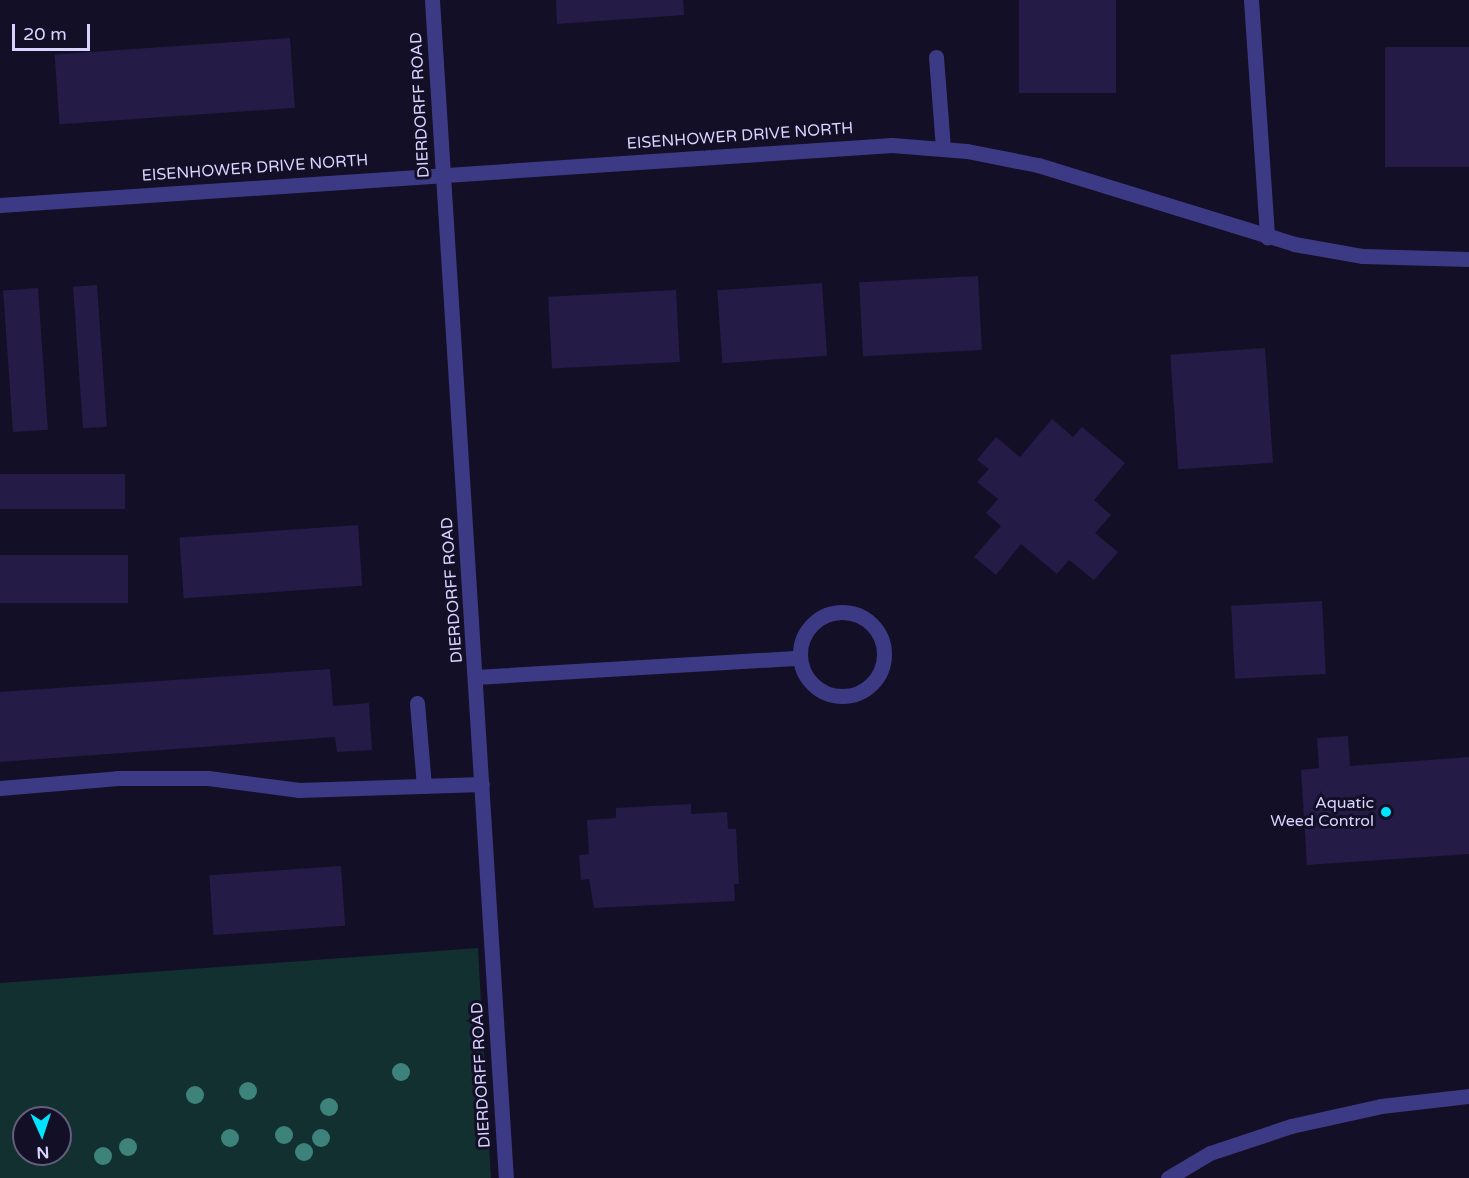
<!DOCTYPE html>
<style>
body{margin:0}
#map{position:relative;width:1469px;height:1178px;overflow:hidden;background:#130f26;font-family:"Varela Round",sans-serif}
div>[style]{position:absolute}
.green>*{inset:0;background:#12302f}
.building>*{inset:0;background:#241b47;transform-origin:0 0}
.minor>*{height:15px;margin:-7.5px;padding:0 7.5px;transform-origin:7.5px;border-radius:7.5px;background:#3d3a85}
.minor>.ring{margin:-7.5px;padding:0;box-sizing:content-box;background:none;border:15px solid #3d3a85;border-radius:50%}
.trees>*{width:18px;height:18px;margin:-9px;border-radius:50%;background:#3d827b}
.dots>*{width:16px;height:16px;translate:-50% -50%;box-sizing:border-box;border:3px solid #130f26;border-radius:50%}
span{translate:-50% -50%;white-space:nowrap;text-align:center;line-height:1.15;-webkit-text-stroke:6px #130f26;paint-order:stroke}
.street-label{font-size:16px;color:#d9d4ff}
.poi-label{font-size:16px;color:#d9d4ff}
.right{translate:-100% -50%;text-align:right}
.north{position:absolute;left:12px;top:1106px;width:60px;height:60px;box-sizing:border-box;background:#130f26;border:2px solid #625e7d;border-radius:50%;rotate:177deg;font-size:16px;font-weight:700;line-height:24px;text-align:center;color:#d9d4ff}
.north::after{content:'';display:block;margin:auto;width:21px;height:27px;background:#00e5ff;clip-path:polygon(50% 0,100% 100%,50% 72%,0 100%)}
.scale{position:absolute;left:12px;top:24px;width:78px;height:27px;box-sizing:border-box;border:3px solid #d9d4ff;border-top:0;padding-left:8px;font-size:18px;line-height:21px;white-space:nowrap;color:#d9d4ff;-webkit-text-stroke:4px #130f26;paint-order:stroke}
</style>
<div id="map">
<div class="green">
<i style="clip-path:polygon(evenodd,478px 948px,491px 1178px,0 1178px,0 983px,478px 948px,24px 1118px,60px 1118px,60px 1154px,24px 1154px,24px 1118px)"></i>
</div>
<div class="building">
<i style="clip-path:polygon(556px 0,683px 0,684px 15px,557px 24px)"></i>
<i style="left:1019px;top:0;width:97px;height:93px"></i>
<i style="left:290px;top:38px;width:70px;height:236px;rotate:86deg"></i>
<i style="left:1469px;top:47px;width:120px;height:84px;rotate:90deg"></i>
<i style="left:978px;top:276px;width:74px;height:119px;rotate:87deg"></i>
<i style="left:822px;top:283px;width:73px;height:105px;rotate:86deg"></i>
<i style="left:97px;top:285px;width:142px;height:24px;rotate:86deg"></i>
<i style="left:38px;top:288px;width:142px;height:35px;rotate:86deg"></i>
<i style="left:676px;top:290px;width:72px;height:128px;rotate:87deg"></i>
<i style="left:1265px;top:348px;width:115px;height:95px;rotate:86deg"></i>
<i style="clip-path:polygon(1052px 419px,1073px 437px,1082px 427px,1125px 463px,1094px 500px,1111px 515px,1095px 533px,1118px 552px,1094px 580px,1069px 560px,1057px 574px,1021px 544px,996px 575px,974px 557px,1001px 526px,986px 513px,998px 499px,977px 482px,989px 469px,977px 460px,996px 437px,1020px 457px)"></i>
<i style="left:125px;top:474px;width:35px;height:125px;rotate:90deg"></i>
<i style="left:358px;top:525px;width:61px;height:179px;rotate:86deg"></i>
<i style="left:128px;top:555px;width:48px;height:128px;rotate:90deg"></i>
<i style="left:1322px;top:601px;width:73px;height:91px;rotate:87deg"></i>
<i style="clip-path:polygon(330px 669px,333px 706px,369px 703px,372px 750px,337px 752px,335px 737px,0 762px,0 692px)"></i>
<i style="clip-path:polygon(1348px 736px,1350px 766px,1469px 757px,1469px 854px,1307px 865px,1301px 770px,1319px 768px,1317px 738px)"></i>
<i style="clip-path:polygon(691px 804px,691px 814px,727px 812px,728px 829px,736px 829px,739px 884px,734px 884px,735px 901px,594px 908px,589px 879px,581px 880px,579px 855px,589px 854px,587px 820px,616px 818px,616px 808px)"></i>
<i style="left:341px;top:866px;width:60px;height:132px;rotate:86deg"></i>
</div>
<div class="minor">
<i style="left:432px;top:0;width:1180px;rotate:86.41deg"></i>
<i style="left:1251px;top:0;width:238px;rotate:86.1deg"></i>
<i style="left:936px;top:57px;width:92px;rotate:85.6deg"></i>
<i style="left:0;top:205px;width:894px;rotate:-3.85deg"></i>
<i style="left:892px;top:145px;width:75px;rotate:4.6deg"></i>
<i style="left:967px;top:151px;width:72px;rotate:11.2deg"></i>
<i style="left:1038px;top:165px;width:268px;rotate:17.1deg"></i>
<i style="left:1294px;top:244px;width:70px;rotate:9.9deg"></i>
<i style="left:1363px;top:256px;width:106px;rotate:1.6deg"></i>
<i class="ring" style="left:800px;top:612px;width:69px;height:69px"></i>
<i style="left:475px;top:677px;width:325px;rotate:-3.4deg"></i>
<i style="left:417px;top:703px;width:83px;rotate:85.2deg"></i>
<i style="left:0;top:788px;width:118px;rotate:-4.8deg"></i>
<i style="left:118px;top:778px;width:90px"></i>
<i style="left:208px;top:778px;width:92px;rotate:7.5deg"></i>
<i style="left:299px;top:790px;width:183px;rotate:-1.9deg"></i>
<i style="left:1168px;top:1178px;width:49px;rotate:-30.8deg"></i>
<i style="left:1210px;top:1153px;width:85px;rotate:-18.4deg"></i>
<i style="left:1291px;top:1126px;width:92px;rotate:-12.5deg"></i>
<i style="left:1381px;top:1106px;width:89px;rotate:-6.5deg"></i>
</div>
<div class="trees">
<i style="left:401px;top:1072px"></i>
<i style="left:248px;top:1091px"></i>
<i style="left:195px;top:1095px"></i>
<i style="left:329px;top:1107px"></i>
<i style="left:284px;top:1135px"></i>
<i style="left:230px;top:1138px"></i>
<i style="left:321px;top:1138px"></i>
<i style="left:128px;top:1147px"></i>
<i style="left:304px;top:1152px"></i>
<i style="left:103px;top:1156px"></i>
</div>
<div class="dots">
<i style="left:1386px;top:812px;background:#00e5ff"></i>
</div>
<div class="street-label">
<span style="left:420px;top:105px;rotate:-93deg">DIERDORFF ROAD</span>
<span style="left:740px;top:136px;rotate:-4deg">EISENHOWER DRIVE NORTH</span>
<span style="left:255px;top:168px;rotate:-4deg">EISENHOWER DRIVE NORTH</span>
<span style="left:452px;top:590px;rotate:-94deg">DIERDORFF ROAD</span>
<span style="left:481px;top:1075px;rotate:-93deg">DIERDORFF ROAD</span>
</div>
<div class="poi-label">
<span class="right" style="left:1374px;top:812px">Aquatic<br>Weed Control</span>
</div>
<div class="north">N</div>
<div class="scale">20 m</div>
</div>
